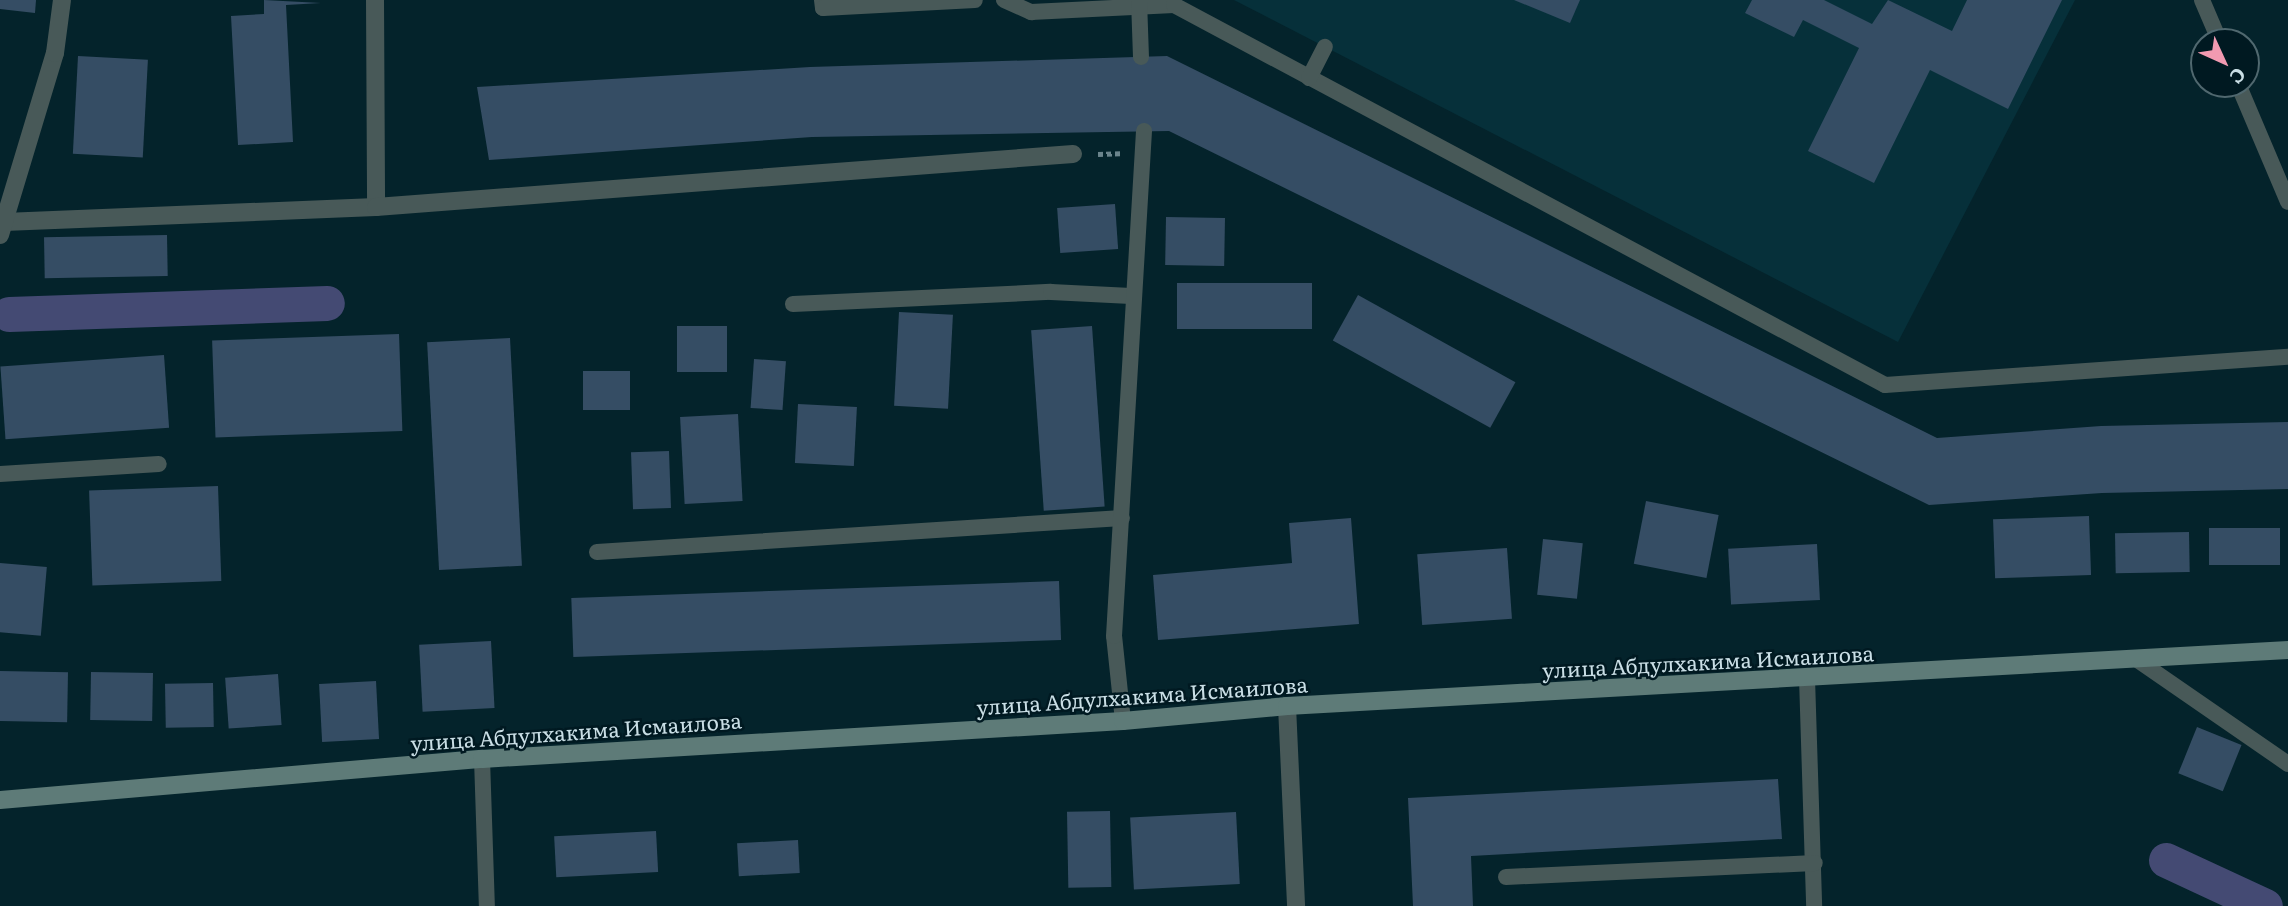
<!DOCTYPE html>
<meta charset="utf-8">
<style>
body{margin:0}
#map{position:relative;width:2288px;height:906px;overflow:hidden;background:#04232b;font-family:Literata,serif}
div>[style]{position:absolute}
.built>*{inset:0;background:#06303a}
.canal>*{height:35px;margin:-17.5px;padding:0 17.5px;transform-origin:17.5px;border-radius:17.5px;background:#444a73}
.building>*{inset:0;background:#354d64;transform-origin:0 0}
.path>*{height:4.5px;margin-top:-2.25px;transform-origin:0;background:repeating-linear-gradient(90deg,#6b848c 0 5px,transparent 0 8.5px)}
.service>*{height:16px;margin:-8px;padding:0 8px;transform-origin:8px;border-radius:8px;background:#485958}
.minor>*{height:18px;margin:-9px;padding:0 9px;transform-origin:9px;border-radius:9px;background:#485958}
.secondary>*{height:18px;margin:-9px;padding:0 9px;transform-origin:9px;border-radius:9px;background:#5e7b78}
span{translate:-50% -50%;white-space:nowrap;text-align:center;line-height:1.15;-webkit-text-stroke:5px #001921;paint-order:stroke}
.street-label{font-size:21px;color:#c9dee5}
.north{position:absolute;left:2190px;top:28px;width:70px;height:70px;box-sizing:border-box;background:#001921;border:2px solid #50686f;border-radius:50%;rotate:135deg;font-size:19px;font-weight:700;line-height:28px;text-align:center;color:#c9dee5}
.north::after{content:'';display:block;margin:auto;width:24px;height:32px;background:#f19ab1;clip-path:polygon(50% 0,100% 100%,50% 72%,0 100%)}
</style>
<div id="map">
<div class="built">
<i style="clip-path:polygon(1234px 0,2075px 0,1898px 342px)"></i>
</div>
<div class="canal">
<i style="left:9px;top:314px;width:318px;rotate:-2deg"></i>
<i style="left:2166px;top:860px;width:109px;rotate:24.9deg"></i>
</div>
<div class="building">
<i style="clip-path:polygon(0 0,36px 0,35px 13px,0 9px)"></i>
<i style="clip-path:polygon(264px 0,321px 3px,286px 5px,293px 142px,238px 145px,231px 16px,264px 14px)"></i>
<i style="clip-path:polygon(1514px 0,1580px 0,1570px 23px)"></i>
<i style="clip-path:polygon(1752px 0,1824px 0,1872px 24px,1888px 0,1952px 31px,1967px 0,2062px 0,2008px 109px,1930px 70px,1874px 183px,1808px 151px,1859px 48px,1803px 20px,1794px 37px,1745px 13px)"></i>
<i style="left:78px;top:56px;width:70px;height:98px;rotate:3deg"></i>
<i style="clip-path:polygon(1167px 56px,1937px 438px,2101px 426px,2288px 422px,2288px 489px,2102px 493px,1929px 505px,1169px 131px,812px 137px,489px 160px,477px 87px,810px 67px)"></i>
<i style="left:1115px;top:204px;width:45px;height:58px;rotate:86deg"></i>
<i style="left:1166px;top:217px;width:59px;height:48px;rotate:1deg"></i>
<i style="left:167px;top:235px;width:41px;height:123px;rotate:89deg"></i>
<i style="left:1177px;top:283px;width:135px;height:46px"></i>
<i style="left:1358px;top:295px;width:180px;height:52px;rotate:29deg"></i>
<i style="left:899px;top:312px;width:54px;height:94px;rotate:3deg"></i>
<i style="left:677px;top:326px;width:50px;height:46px"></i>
<i style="left:1092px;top:326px;width:181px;height:61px;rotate:86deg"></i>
<i style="left:399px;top:334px;width:97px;height:187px;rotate:88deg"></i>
<i style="left:510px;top:338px;width:228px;height:83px;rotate:87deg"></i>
<i style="left:164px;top:355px;width:73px;height:164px;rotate:86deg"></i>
<i style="left:754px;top:359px;width:32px;height:49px;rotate:4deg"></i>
<i style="left:630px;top:371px;width:39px;height:47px;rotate:90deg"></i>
<i style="left:798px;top:404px;width:59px;height:59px;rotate:3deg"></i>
<i style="left:738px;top:414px;width:87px;height:58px;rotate:87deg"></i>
<i style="left:669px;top:451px;width:57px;height:38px;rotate:88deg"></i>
<i style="left:218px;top:486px;width:95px;height:129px;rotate:88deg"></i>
<i style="left:1646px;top:501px;width:74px;height:64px;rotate:11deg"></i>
<i style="left:2089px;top:516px;width:59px;height:96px;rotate:88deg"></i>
<i style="clip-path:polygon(1351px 518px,1359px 624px,1158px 640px,1153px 575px,1292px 563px,1289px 523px)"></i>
<i style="left:2280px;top:528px;width:37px;height:71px;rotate:90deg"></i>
<i style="left:2189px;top:532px;width:40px;height:74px;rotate:89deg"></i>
<i style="left:1543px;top:539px;width:40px;height:56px;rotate:6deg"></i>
<i style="left:1817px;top:544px;width:56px;height:89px;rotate:87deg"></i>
<i style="left:1507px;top:548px;width:71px;height:90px;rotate:86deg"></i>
<i style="left:0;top:563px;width:47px;height:69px;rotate:5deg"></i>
<i style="left:1059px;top:581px;width:59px;height:488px;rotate:88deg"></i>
<i style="left:491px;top:641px;width:67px;height:72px;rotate:87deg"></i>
<i style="left:0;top:671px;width:68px;height:50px;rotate:1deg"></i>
<i style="left:91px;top:672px;width:62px;height:48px;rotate:1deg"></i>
<i style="left:278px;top:674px;width:51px;height:53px;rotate:86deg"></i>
<i style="left:376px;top:681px;width:58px;height:57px;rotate:87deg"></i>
<i style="left:213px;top:683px;width:44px;height:48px;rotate:89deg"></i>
<i style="left:2197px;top:727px;width:48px;height:50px;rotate:22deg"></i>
<i style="clip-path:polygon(1778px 779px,1782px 839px,1471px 856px,1473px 906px,1413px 906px,1408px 798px)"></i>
<i style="left:1110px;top:811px;width:76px;height:43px;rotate:89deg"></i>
<i style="left:1236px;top:812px;width:72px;height:106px;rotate:87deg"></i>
<i style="left:656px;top:831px;width:41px;height:102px;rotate:87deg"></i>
<i style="left:798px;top:840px;width:33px;height:61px;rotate:87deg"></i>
</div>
<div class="path">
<i style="left:1098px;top:154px;width:23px;rotate:-2deg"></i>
</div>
<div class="service">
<i style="left:822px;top:0;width:8px;rotate:83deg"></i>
<i style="left:823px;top:8px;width:152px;rotate:-3deg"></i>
<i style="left:1004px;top:0;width:30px;rotate:24deg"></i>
<i style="left:1031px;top:12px;width:143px;rotate:-2.8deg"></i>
<i style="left:1174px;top:5px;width:806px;rotate:28.12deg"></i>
<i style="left:1885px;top:385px;width:404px;rotate:-4deg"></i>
<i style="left:1139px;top:0;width:57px;rotate:88deg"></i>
<i style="left:2202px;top:0;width:46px;rotate:66.8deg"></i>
<i style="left:1309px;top:78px;width:35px;rotate:-63deg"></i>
<i style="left:2238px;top:84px;width:128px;rotate:67deg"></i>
<i style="left:793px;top:304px;width:258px;rotate:-2.7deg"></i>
<i style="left:1051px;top:292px;width:80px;rotate:2.9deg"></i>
<i style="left:0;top:474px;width:159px;rotate:-3.6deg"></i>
<i style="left:597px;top:552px;width:526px;rotate:-3.71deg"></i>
<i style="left:2136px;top:659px;width:185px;rotate:34.6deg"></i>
<i style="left:1807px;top:678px;width:228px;rotate:88.2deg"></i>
<i style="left:1123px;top:721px;width:85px;rotate:-96deg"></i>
<i style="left:1114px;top:636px;width:506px;rotate:-86.6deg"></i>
<i style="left:482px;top:759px;width:147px;rotate:88.1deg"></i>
<i style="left:1506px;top:877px;width:309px;rotate:-2.6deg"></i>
</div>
<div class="minor">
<i style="left:375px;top:0;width:207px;rotate:89.7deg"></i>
<i style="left:4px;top:222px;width:372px;rotate:-2.3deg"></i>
<i style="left:376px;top:207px;width:699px;rotate:-4.35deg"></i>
<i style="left:0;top:235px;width:190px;rotate:-73.2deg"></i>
<i style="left:55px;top:53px;width:53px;rotate:-82.5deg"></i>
<i style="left:1287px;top:706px;width:200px;rotate:87.4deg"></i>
</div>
<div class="secondary">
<i style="left:0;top:800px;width:484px;rotate:-4.9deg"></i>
<i style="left:482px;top:759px;width:642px;rotate:-3.39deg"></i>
<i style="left:1123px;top:721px;width:165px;rotate:-5.2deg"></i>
<i style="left:1287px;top:706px;width:1003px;rotate:-3.2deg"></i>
</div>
<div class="street-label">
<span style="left:1708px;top:661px;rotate:-3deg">улица Абдулхакима Исмаилова</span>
<span style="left:1142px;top:695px;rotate:-4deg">улица Абдулхакима Исмаилова</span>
<span style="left:576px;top:731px;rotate:-4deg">улица Абдулхакима Исмаилова</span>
</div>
<div class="north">С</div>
</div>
